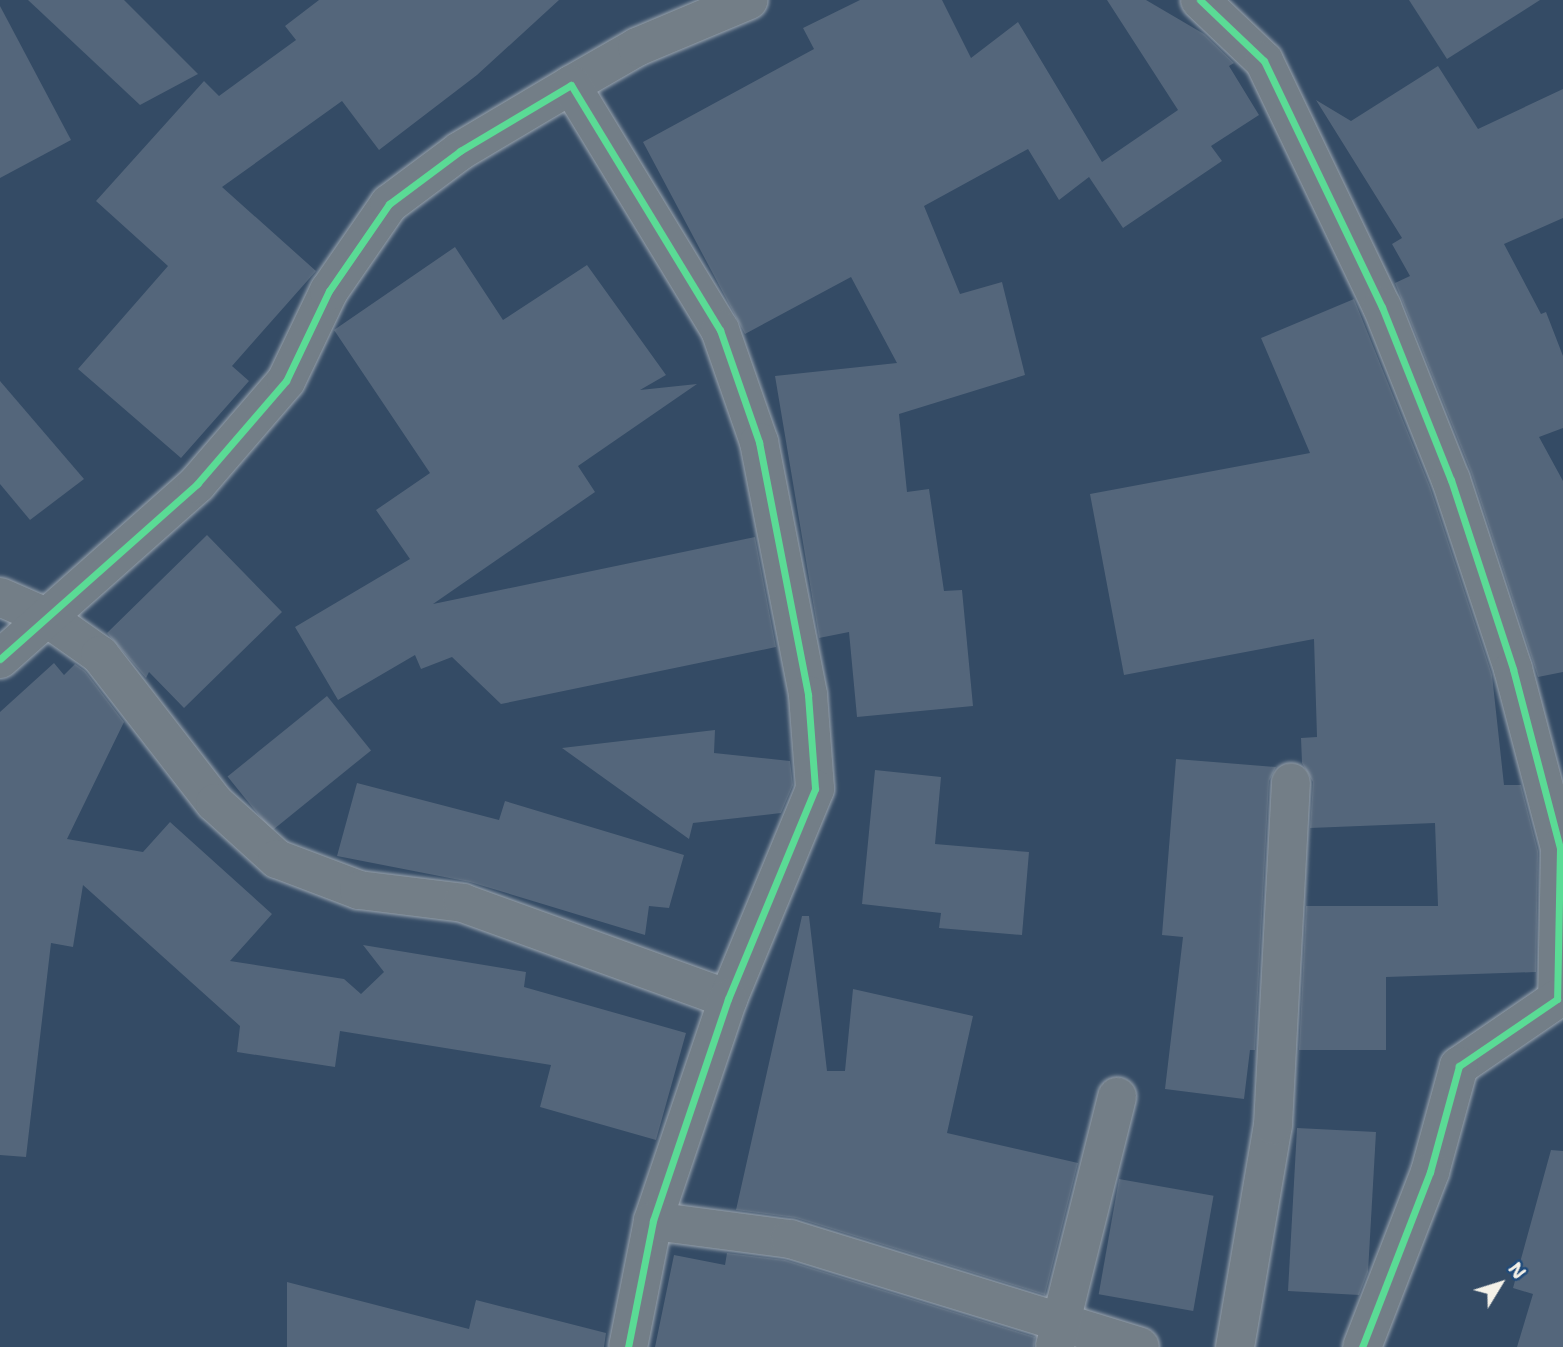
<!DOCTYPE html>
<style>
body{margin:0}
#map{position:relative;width:1563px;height:1347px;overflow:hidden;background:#344b65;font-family:"Shantell Sans",sans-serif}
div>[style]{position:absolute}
.building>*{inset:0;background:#54667b;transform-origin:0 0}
.roads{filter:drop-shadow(0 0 2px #9ba5af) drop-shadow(0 0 2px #9ba5af)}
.street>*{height:38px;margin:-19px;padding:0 19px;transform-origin:19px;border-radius:19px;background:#737e87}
.cycleway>*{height:7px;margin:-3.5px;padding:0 3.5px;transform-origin:3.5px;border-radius:3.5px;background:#5adb95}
span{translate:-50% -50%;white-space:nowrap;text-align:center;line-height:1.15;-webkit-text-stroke:6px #1f4a7a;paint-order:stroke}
.north{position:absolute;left:1465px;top:1249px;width:70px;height:70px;-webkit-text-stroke:5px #1f4a7a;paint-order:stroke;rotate:52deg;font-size:19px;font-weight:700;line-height:28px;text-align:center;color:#f4f1e8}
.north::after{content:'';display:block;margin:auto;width:24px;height:32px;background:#f4f1e8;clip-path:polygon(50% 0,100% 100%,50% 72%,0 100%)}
</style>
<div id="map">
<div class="building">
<i style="clip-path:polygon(28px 0,124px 0,198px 74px,140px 105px)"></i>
<i style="clip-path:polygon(319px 0,559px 0,477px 75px,379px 150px,342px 101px,222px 187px,316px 271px,232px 366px,249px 381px,181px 458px,78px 369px,168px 266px,96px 201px,204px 81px,219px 96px,296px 40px,285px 26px)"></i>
<i style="clip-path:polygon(860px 0,942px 0,971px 58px,1018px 22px,1102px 162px,1178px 110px,1107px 0,1146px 0,1204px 34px,1234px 63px,1229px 66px,1259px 115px,1211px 146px,1222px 161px,1123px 228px,1089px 177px,1059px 200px,1028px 149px,924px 206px,960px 294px,1002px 282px,1025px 375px,899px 414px,907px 492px,929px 489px,944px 591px,962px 590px,973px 706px,857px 717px,849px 632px,819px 638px,775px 376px,897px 363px,851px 277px,745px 334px,643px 142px,814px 49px,803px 28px)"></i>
<i style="clip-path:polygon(1409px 0,1540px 0,1447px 59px)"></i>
<i style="clip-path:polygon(0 6px,71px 140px,0 178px)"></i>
<i style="clip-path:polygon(1438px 66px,1478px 129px,1563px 89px,1563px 218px,1504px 244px,1541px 314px,1546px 312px,1563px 356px,1563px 428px,1539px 437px,1563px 481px,1563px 672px,1538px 677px,1471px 472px,1395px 283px,1410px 276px,1392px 244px,1402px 238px,1316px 100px,1351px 121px)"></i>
<i style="clip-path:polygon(455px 247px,503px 320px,587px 265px,666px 375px,640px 390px,697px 384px,578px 466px,595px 492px,433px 604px,755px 537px,776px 647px,501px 704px,452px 657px,421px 669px,415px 655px,338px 700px,295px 627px,410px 559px,376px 510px,430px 473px,334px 330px)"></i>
<i style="clip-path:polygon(1354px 299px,1430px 487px,1492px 675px,1504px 785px,1521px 785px,1538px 851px,1536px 972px,1386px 977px,1386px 1050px,1299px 1050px,1306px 906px,1438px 906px,1435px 823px,1310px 828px,1313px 782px,1302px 763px,1301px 738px,1317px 737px,1314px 639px,1124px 675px,1090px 494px,1310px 453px,1261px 338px)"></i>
<i style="clip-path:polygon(0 381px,84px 479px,30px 520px,0 484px)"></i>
<i style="clip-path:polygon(207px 535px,282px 612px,184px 708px,149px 672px,146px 678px,107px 633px)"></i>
<i style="clip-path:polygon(54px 663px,64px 675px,75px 664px,85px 671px,124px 722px,67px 839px,143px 852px,170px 822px,272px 914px,230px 961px,344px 979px,361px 994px,384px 972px,363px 945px,526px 972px,524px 987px,686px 1033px,656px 1140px,540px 1107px,551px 1065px,340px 1031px,335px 1067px,237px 1052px,240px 1026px,83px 885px,73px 947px,51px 943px,26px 1157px,0 1155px,0 712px)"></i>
<i style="left:327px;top:696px;width:70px;height:128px;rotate:51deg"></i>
<i style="clip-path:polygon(715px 730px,714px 753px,790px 761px,793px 785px,781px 813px,693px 823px,689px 839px,562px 748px)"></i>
<i style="clip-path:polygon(1176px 759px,1276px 767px,1269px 781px,1255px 1050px,1250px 1050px,1244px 1099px,1165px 1089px,1183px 937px,1162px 935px)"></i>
<i style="clip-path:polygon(875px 770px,941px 777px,935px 844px,1029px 852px,1022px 935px,939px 928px,941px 913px,862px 904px)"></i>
<i style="clip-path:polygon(357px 783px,499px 820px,505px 801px,684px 855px,669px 908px,649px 906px,645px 935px,470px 882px,337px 856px)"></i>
<i style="clip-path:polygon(802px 916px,809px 916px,827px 1071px,845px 1071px,853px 989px,973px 1016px,947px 1133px,1078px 1163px,1045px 1295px,796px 1218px,736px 1210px)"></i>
<i style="clip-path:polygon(1297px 1128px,1376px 1132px,1368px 1272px,1359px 1295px,1288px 1291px)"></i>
<i style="clip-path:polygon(1551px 1150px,1563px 1151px,1563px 1347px,1517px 1347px,1533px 1294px,1513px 1288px)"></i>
<i style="left:1119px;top:1179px;width:96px;height:117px;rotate:10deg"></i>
<i style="clip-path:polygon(727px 1253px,785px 1260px,1035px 1337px,1034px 1347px,655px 1347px,674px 1255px,725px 1265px)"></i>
<i style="clip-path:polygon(287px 1282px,469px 1329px,476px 1300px,606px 1333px,604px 1347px,287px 1347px)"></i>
</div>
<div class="roads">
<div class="street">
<i style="left:1200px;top:0;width:88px;rotate:43.6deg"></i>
<i style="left:1264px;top:61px;width:273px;rotate:64.4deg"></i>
<i style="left:1382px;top:307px;width:186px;rotate:68.3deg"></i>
<i style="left:1451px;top:480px;width:199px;rotate:71.8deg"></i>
<i style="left:1513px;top:669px;width:185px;rotate:75.3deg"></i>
<i style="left:1560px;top:848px;width:151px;rotate:91.1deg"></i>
<i style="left:1557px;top:999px;width:119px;rotate:145.6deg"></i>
<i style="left:1459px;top:1066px;width:110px;rotate:105.3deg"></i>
<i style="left:1430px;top:1172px;width:188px;rotate:111.2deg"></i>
<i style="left:571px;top:85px;width:76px;rotate:-29.9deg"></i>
<i style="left:637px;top:47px;width:121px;rotate:-22.8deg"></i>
<i style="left:0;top:597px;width:50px;rotate:23.5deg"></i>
<i style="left:46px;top:617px;width:66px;rotate:35.1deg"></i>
<i style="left:100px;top:655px;width:187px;rotate:52.2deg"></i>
<i style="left:215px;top:803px;width:84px;rotate:42.1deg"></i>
<i style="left:277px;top:859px;width:88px;rotate:20.7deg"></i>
<i style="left:359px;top:890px;width:105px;rotate:7.1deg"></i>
<i style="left:463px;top:903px;width:282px;rotate:19.9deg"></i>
<i style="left:0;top:659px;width:264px;rotate:-41.6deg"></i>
<i style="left:197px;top:484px;width:136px;rotate:-49.2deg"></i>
<i style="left:286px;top:381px;width:100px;rotate:-64.5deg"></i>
<i style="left:329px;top:291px;width:106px;rotate:-55.4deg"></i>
<i style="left:389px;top:204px;width:89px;rotate:-36.7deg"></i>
<i style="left:460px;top:151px;width:129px;rotate:-30.7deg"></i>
<i style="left:571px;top:85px;width:287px;rotate:58.7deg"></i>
<i style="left:720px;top:330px;width:119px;rotate:70.8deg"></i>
<i style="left:759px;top:442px;width:258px;rotate:79deg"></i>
<i style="left:808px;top:695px;width:94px;rotate:85.7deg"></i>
<i style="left:815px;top:789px;width:227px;rotate:112.5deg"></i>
<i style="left:728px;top:999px;width:234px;rotate:108.7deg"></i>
<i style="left:653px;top:1221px;width:128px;rotate:101.2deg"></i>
<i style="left:653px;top:1221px;width:138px;rotate:7.5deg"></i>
<i style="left:790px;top:1239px;width:366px;rotate:17.1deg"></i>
<i style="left:1055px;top:1346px;width:257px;rotate:-76deg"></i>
<i style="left:1235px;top:1347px;width:225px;rotate:-80.3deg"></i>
<i style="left:1273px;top:1125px;width:343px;rotate:-87deg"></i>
</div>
</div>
<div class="cycleway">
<i style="left:1200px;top:0;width:88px;rotate:43.6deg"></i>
<i style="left:1264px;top:61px;width:273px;rotate:64.4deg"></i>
<i style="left:1382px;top:307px;width:186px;rotate:68.3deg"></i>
<i style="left:1451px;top:480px;width:199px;rotate:71.8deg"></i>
<i style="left:1513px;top:669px;width:185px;rotate:75.3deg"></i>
<i style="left:1560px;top:848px;width:151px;rotate:91.1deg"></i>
<i style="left:1557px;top:999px;width:119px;rotate:145.6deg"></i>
<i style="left:1459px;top:1066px;width:110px;rotate:105.3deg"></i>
<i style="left:1430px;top:1172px;width:188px;rotate:111.2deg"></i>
<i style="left:0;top:659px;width:264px;rotate:-41.6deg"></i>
<i style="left:197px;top:484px;width:136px;rotate:-49.2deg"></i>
<i style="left:286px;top:381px;width:100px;rotate:-64.5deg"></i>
<i style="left:329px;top:291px;width:106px;rotate:-55.4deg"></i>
<i style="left:389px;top:204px;width:89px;rotate:-36.7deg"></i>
<i style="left:460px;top:151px;width:129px;rotate:-30.7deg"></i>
<i style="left:571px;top:85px;width:287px;rotate:58.7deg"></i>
<i style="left:720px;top:330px;width:119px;rotate:70.8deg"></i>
<i style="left:759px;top:442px;width:258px;rotate:79deg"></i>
<i style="left:808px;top:695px;width:94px;rotate:85.7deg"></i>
<i style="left:815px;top:789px;width:227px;rotate:112.5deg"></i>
<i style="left:728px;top:999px;width:234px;rotate:108.7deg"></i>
<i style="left:653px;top:1221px;width:128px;rotate:101.2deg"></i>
</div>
<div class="north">N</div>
</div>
